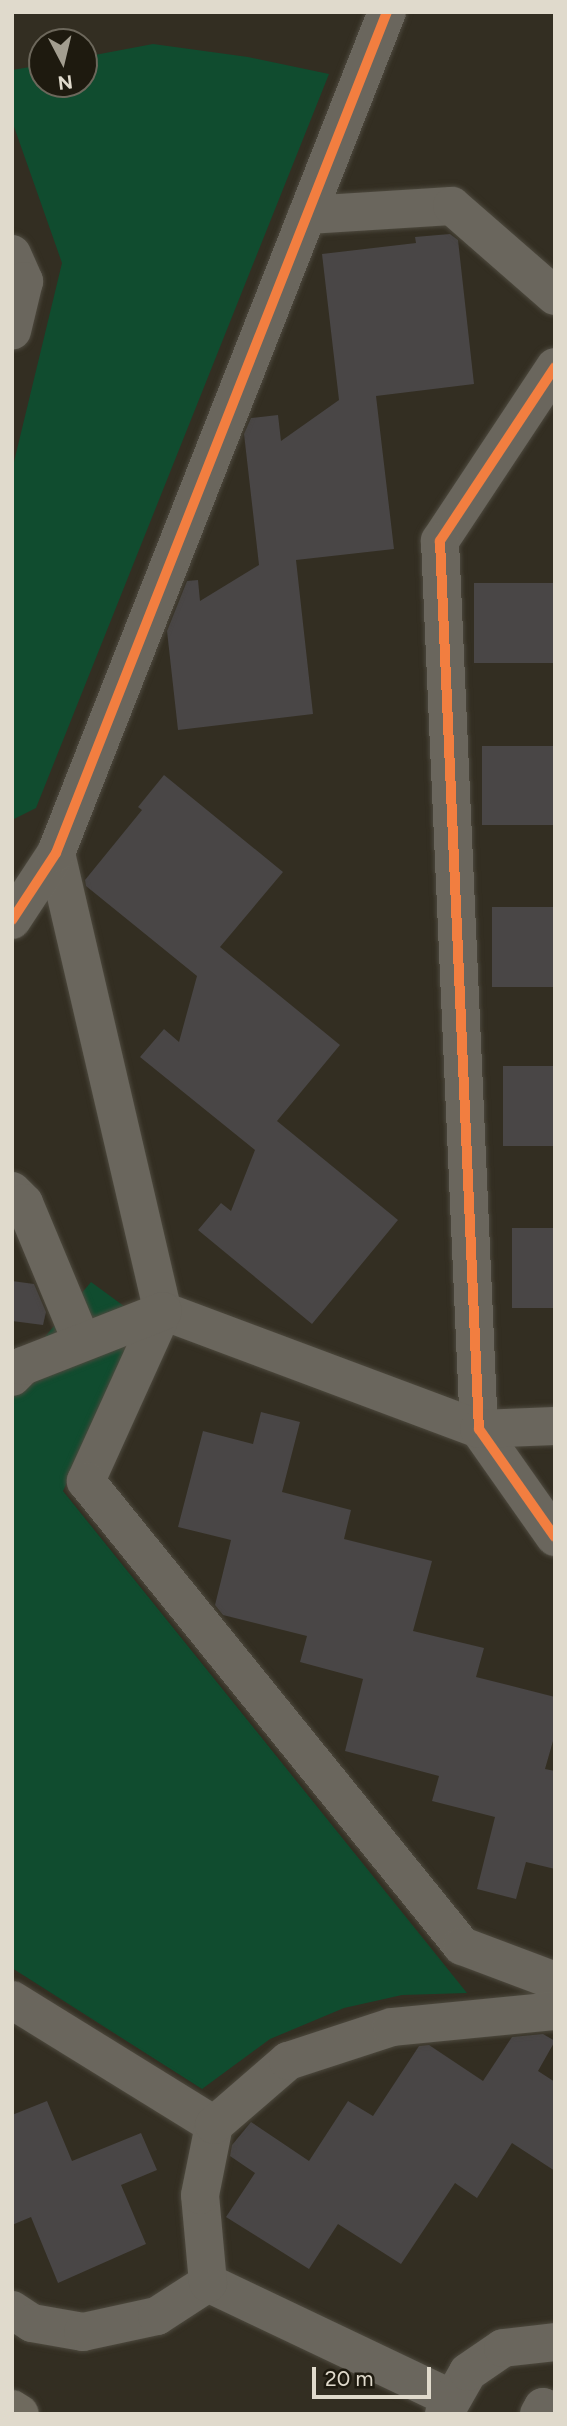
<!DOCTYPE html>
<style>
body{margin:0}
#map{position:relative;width:567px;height:2426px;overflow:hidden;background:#332e22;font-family:Figtree,sans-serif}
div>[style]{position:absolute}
.green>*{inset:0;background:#104c2f}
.building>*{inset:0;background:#494646;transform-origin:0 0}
.roads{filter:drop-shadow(0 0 2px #4d493e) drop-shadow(0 0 2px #4d493e)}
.street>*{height:38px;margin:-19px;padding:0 19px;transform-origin:19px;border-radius:19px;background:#6a665d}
.secondary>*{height:38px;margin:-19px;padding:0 19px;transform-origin:19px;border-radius:19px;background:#6f6a5e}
.cycleway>*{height:10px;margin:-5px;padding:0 5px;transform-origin:5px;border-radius:5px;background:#f27e40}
span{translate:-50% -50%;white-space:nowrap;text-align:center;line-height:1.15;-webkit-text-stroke:6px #1e1a0f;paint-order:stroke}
.frame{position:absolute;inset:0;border:14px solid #e0dacc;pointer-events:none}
.north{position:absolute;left:28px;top:28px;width:70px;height:70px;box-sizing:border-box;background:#1e1a0f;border:2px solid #6c675b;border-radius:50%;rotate:173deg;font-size:19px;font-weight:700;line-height:28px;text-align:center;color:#e0dacc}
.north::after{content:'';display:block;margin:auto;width:24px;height:32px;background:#a39e90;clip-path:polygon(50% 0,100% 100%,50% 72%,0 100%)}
.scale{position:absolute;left:312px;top:2367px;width:119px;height:32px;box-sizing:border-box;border:4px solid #e0dacc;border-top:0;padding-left:9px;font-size:21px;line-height:24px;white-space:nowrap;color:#e0dacc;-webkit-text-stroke:5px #1e1a0f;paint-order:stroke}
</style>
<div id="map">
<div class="green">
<i style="clip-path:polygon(153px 44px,248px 57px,329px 74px,36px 808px,12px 820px,12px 470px,62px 263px,12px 121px,12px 70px,42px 65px,42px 84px,84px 84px,84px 57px)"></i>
<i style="clip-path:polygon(91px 1282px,143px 1320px,63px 1491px,467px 1993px,402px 1995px,344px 2008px,270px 2039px,202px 2089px,12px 1968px,12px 1376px)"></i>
</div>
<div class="building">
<i style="clip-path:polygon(450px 234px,458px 240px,474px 384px,376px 396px,394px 549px,296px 560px,313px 714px,178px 730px,167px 631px,187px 581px,198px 580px,200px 601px,259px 565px,244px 434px,251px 418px,278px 415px,281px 441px,339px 400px,322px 254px,416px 243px,415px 237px)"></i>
<i style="left:555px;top:583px;width:80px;height:81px;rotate:90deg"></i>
<i style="left:555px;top:746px;width:79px;height:73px;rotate:90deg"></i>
<i style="clip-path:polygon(164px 775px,283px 872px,220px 947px,340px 1045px,277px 1121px,398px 1220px,312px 1324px,198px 1230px,221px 1203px,231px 1211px,255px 1150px,140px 1057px,164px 1029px,179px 1042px,197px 976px,86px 886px,85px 880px,142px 810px,138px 807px)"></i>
<i style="left:555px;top:907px;width:80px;height:63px;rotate:90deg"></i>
<i style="left:555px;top:1066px;width:80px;height:52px;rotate:90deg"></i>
<i style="left:555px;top:1228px;width:80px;height:43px;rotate:90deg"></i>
<i style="clip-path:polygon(12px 1281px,34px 1284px,46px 1312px,43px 1325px,12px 1321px)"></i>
<i style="clip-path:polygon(261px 1412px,300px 1422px,282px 1492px,351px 1510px,344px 1539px,432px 1561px,413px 1631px,484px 1648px,476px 1677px,555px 1697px,555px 1734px,545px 1769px,555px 1771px,555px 1869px,526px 1862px,516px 1899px,477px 1889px,495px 1817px,432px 1801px,439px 1776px,345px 1751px,363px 1679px,300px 1662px,307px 1636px,223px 1615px,215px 1605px,231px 1540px,178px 1527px,203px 1431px,253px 1444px)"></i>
<i style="clip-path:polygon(543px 2034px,555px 2041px,538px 2071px,555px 2082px,555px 2171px,512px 2143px,477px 2198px,455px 2183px,401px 2264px,338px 2224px,309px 2269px,226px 2217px,255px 2173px,230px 2156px,232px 2145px,251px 2122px,309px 2161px,348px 2101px,373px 2116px,419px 2046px,429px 2045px,483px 2081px,512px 2037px)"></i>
<i style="clip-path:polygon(47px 2101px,72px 2161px,141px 2133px,157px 2170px,121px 2185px,146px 2244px,58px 2283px,31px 2217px,12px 2225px,12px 2115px)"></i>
</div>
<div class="roads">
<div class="street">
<i style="left:307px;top:215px;width:145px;rotate:-3.6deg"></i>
<i style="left:452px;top:206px;width:137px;rotate:41.1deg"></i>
<i style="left:12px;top:254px;width:30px;rotate:66deg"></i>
<i style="left:24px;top:281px;width:51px;rotate:103.5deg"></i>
<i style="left:555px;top:367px;width:209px;rotate:123.5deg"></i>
<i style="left:440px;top:541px;width:889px;rotate:87.49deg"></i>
<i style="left:479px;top:1429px;width:132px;rotate:54.9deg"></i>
<i style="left:56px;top:853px;width:470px;rotate:76.9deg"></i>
<i style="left:163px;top:1311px;width:337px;rotate:20.5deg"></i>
<i style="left:479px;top:1429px;width:76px;rotate:-2.3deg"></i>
<i style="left:12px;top:920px;width:80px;rotate:-56.7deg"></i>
<i style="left:56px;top:853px;width:904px;rotate:-68.52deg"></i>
<i style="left:12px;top:1191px;width:17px;rotate:45deg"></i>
<i style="left:24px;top:1203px;width:151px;rotate:67.4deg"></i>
<i style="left:163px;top:1311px;width:187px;rotate:114.4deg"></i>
<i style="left:86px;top:1481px;width:598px;rotate:51.04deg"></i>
<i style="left:462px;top:1946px;width:99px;rotate:20.6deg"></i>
<i style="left:12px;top:1377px;width:16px;rotate:-45deg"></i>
<i style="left:23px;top:1366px;width:150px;rotate:-21.4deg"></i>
<i style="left:12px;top:2000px;width:238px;rotate:31.7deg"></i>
<i style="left:208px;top:2283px;width:270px;rotate:25.4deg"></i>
<i style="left:12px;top:2310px;width:24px;rotate:33deg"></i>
<i style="left:32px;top:2323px;width:52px;rotate:10deg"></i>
<i style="left:83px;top:2332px;width:76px;rotate:-12.2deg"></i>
<i style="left:157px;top:2316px;width:61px;rotate:-32.9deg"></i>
<i style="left:208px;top:2283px;width:88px;rotate:-95.2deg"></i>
<i style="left:200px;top:2195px;width:71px;rotate:-78.7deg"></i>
<i style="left:214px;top:2125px;width:98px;rotate:-40.9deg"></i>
<i style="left:288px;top:2061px;width:109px;rotate:-18.1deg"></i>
<i style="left:392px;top:2027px;width:164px;rotate:-5.6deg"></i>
<i style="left:444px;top:2414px;width:48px;rotate:-60.3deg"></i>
<i style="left:468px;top:2372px;width:42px;rotate:-34.4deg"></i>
<i style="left:503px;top:2348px;width:52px;rotate:-6.6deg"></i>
<i style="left:539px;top:2414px;width:8px;rotate:-60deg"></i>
<i style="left:543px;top:2407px;width:13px;rotate:27deg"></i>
</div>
<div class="secondary">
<i style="left:12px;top:2409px;width:9px;rotate:32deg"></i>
</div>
</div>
<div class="cycleway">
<i style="left:555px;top:367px;width:209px;rotate:123.5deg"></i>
<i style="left:440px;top:541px;width:889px;rotate:87.49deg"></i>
<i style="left:479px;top:1429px;width:132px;rotate:54.9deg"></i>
<i style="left:12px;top:920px;width:80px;rotate:-56.7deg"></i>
<i style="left:56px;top:853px;width:904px;rotate:-68.52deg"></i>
</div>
<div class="frame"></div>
<div class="north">N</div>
<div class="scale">20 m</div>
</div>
